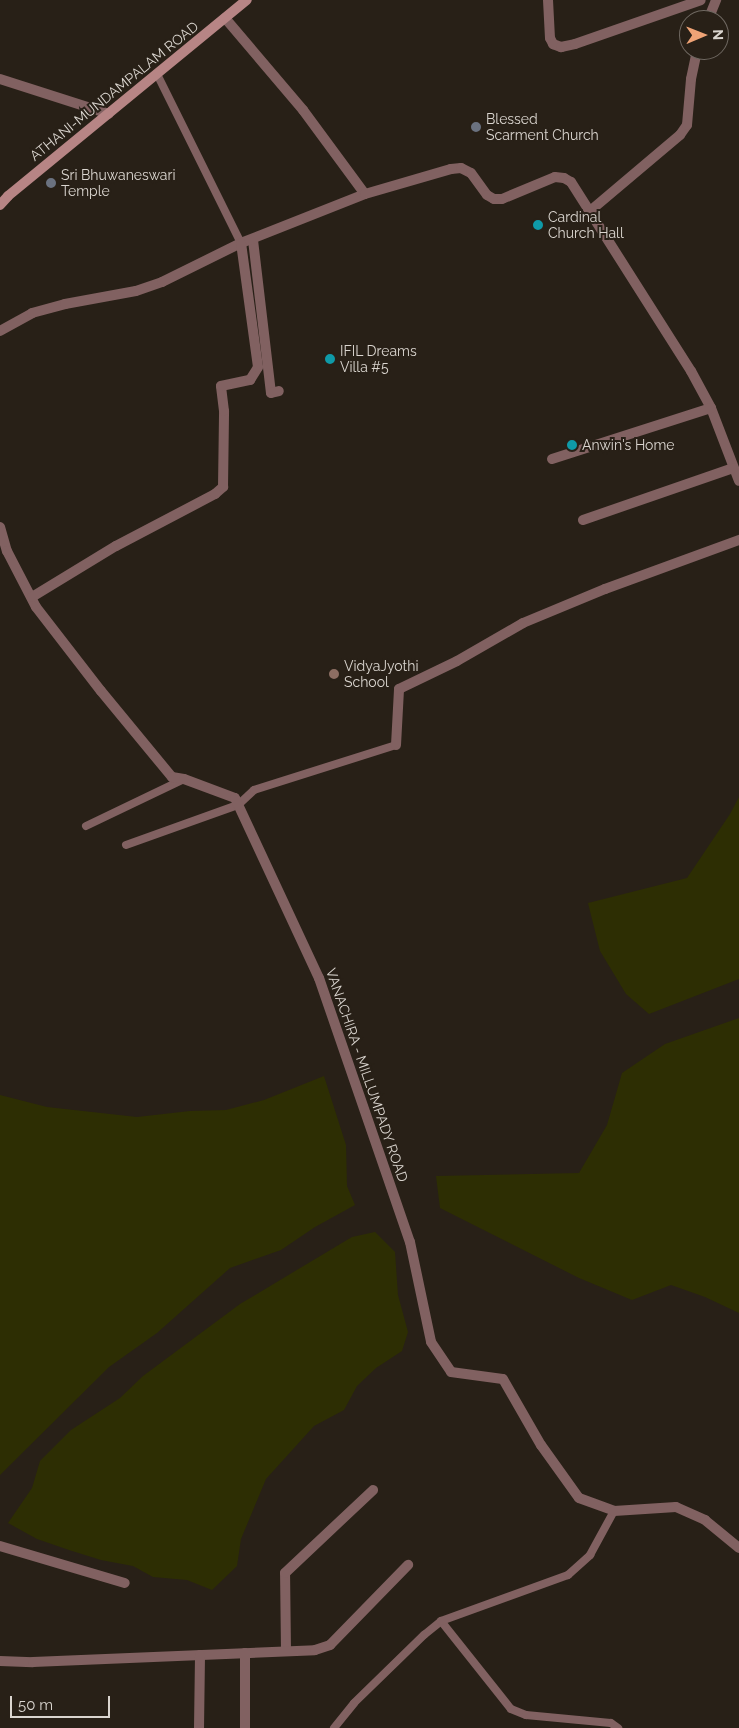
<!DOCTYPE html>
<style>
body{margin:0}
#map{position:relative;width:739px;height:1728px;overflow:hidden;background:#282017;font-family:Raleway,sans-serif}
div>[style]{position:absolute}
.green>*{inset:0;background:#2d2e03}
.lane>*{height:8px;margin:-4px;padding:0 4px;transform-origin:4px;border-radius:4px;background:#816161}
.street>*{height:10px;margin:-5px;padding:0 5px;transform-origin:5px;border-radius:5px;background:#816161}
.secondary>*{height:10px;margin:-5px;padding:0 5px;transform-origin:5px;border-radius:5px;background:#b78585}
.dots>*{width:14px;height:14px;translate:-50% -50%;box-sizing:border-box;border:2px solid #282017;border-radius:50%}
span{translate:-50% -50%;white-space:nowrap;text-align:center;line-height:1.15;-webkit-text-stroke:4px #282017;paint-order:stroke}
.street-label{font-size:14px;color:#dad5cf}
.poi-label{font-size:14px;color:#dad5cf}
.left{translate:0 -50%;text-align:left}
.north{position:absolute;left:679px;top:10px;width:50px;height:50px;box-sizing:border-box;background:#282017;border:1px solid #6f6861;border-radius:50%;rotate:89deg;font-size:14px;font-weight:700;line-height:20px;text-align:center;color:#dad5cf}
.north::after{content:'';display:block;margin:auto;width:18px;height:22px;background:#efa376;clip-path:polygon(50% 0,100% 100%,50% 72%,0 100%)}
.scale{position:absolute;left:10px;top:1696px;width:100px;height:22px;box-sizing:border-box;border:2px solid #dad5cf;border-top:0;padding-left:6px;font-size:15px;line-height:18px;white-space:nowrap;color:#dad5cf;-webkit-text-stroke:4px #282017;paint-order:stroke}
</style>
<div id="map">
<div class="green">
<i style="clip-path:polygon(739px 797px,739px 979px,649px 1014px,626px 994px,600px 951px,588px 903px,687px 878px,730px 814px)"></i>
<i style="clip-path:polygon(739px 1018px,739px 1313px,705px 1297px,671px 1285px,632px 1300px,579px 1278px,440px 1208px,436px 1176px,579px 1173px,607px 1125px,622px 1073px,665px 1044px)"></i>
<i style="clip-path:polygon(324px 1076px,346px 1145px,347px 1186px,355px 1205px,315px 1227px,281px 1250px,230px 1268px,157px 1333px,109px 1367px,0 1475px,0 1095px,47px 1107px,137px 1117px,190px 1111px,226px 1110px,264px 1100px)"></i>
<i style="clip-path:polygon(375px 1232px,395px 1252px,398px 1295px,408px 1332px,402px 1351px,376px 1368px,357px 1386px,344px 1410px,314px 1426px,266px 1479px,241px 1539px,237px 1566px,212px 1590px,187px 1580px,153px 1577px,133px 1566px,101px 1560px,69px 1550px,37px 1539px,8px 1523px,32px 1488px,40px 1461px,71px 1430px,120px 1398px,143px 1376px,240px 1304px,352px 1237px)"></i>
</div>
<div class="lane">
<i style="left:157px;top:74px;width:189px;rotate:63.6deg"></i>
<i style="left:86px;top:826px;width:109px;rotate:-25.6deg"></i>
<i style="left:126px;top:845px;width:119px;rotate:-19.7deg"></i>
<i style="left:238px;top:805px;width:22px;rotate:-43deg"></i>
<i style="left:254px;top:790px;width:149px;rotate:-17.6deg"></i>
<i style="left:441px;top:1621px;width:112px;rotate:51.5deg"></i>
<i style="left:511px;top:1709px;width:16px;rotate:22deg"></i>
<i style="left:526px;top:1715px;width:85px;rotate:5.4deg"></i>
<i style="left:611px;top:1723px;width:9px;rotate:36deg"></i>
<i style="left:334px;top:1728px;width:32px;rotate:-51deg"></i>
<i style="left:354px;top:1703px;width:98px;rotate:-44.2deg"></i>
<i style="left:424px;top:1635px;width:22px;rotate:-39deg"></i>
<i style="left:441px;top:1621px;width:135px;rotate:-19.9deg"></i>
<i style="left:568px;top:1575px;width:30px;rotate:-42deg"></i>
<i style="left:590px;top:1555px;width:50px;rotate:-61.4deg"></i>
</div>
<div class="street">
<i style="left:548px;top:0;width:38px;rotate:87deg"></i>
<i style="left:550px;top:38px;width:7px;rotate:63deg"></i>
<i style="left:553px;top:44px;width:9px;rotate:21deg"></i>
<i style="left:561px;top:47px;width:14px;rotate:-12deg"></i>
<i style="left:575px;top:44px;width:133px;rotate:-19.2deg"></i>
<i style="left:225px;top:18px;width:121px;rotate:49.7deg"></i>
<i style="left:303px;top:110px;width:104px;rotate:53.6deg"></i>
<i style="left:708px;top:20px;width:22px;rotate:-68deg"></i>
<i style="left:0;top:79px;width:114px;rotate:17.8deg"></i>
<i style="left:590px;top:211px;width:118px;rotate:-40.2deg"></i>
<i style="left:680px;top:135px;width:12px;rotate:-55deg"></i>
<i style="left:687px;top:125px;width:46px;rotate:-85deg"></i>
<i style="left:691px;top:79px;width:30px;rotate:-78deg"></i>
<i style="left:253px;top:240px;width:154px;rotate:83.3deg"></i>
<i style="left:271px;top:393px;width:8px;rotate:-14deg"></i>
<i style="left:0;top:331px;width:37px;rotate:-29deg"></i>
<i style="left:32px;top:313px;width:34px;rotate:-15deg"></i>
<i style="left:65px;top:304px;width:72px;rotate:-10.4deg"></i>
<i style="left:136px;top:291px;width:28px;rotate:-19deg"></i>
<i style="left:162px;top:282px;width:88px;rotate:-26.3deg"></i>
<i style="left:241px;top:243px;width:133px;rotate:-21.6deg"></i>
<i style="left:365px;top:194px;width:90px;rotate:-16.2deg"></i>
<i style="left:451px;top:169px;width:10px;rotate:-6deg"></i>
<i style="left:461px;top:168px;width:11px;rotate:27deg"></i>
<i style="left:471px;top:173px;width:27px;rotate:54deg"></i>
<i style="left:487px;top:195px;width:8px;rotate:30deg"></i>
<i style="left:494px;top:199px;width:8px"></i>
<i style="left:502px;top:199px;width:57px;rotate:-22.5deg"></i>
<i style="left:555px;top:177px;width:9px;rotate:6deg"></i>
<i style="left:564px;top:178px;width:8px;rotate:30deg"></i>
<i style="left:571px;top:182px;width:224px;rotate:57.6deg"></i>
<i style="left:691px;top:371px;width:42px;rotate:61.6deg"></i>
<i style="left:711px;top:408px;width:78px;rotate:69deg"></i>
<i style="left:552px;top:459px;width:167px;rotate:-17.8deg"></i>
<i style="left:583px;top:520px;width:159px;rotate:-19.1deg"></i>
<i style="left:0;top:527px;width:25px;rotate:74deg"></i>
<i style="left:7px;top:551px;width:63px;rotate:62.6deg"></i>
<i style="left:36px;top:607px;width:106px;rotate:52.3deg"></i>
<i style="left:101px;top:691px;width:112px;rotate:50.5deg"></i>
<i style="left:172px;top:777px;width:12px;rotate:9deg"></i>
<i style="left:184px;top:779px;width:54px;rotate:20.4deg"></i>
<i style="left:235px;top:798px;width:199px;rotate:65deg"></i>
<i style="left:319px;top:978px;width:279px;rotate:71deg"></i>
<i style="left:410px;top:1242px;width:102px;rotate:78.1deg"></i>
<i style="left:431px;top:1342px;width:36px;rotate:56deg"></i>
<i style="left:451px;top:1372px;width:52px;rotate:7.7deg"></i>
<i style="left:503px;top:1379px;width:76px;rotate:60.1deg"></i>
<i style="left:541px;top:1445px;width:65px;rotate:54.4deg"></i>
<i style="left:579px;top:1498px;width:37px;rotate:20deg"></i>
<i style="left:614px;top:1511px;width:62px;rotate:-3.7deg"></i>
<i style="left:676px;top:1507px;width:32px;rotate:24deg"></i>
<i style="left:705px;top:1520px;width:44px;rotate:39.5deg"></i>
<i style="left:32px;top:597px;width:98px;rotate:-31.3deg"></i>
<i style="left:116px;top:546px;width:112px;rotate:-27.7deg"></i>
<i style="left:215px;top:494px;width:11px;rotate:-41deg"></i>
<i style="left:223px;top:487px;width:76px;rotate:-89.2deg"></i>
<i style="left:224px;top:411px;width:25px;rotate:-97deg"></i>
<i style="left:221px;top:386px;width:30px;rotate:-12deg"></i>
<i style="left:250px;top:380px;width:15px;rotate:-58deg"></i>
<i style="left:258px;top:367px;width:125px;rotate:-97.8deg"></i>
<i style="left:396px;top:745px;width:56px;rotate:-86.9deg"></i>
<i style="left:399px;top:689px;width:64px;rotate:-25.8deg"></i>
<i style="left:457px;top:661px;width:76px;rotate:-29.9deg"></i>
<i style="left:523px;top:623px;width:89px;rotate:-22.5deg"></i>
<i style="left:605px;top:589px;width:143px;rotate:-20.1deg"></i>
<i style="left:0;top:1546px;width:130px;rotate:16.5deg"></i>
<i style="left:286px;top:1651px;width:78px;rotate:-90.7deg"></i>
<i style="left:285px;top:1573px;width:121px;rotate:-43.3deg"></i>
<i style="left:0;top:1661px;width:33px;rotate:2deg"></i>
<i style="left:33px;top:1662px;width:282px;rotate:-2.4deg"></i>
<i style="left:315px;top:1650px;width:16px;rotate:-18deg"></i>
<i style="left:330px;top:1645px;width:112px;rotate:-45.7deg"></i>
<i style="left:199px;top:1728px;width:73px;rotate:-89.2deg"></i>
<i style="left:245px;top:1728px;width:75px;rotate:-90deg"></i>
</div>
<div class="secondary">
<i style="left:0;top:205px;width:12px;rotate:-48deg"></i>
<i style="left:8px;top:196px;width:309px;rotate:-39.4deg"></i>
</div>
<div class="dots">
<i style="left:476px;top:127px;background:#6b7280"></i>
<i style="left:51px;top:183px;background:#6b7280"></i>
<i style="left:538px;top:225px;background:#0f9aa8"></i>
<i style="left:330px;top:359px;background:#0f9aa8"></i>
<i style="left:572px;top:445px;background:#0f9aa8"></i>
<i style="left:334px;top:674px;background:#8d6e63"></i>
</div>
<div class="street-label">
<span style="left:114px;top:91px;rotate:-39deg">ATHANI-MUNDAMPALAM ROAD</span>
<span style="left:367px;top:1075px;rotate:71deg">VANACHIRA - MILLUMPADY ROAD</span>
</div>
<div class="poi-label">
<span class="left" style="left:486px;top:127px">Blessed<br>Scarment Church</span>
<span class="left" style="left:61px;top:183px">Sri Bhuwaneswari<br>Temple</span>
<span class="left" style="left:548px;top:225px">Cardinal<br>Church Hall</span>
<span class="left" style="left:340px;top:359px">IFIL Dreams<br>Villa #5</span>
<span class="left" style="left:582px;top:445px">Anwin's Home</span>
<span class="left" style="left:344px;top:674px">VidyaJyothi<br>School</span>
</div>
<div class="north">N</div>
<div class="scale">50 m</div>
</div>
